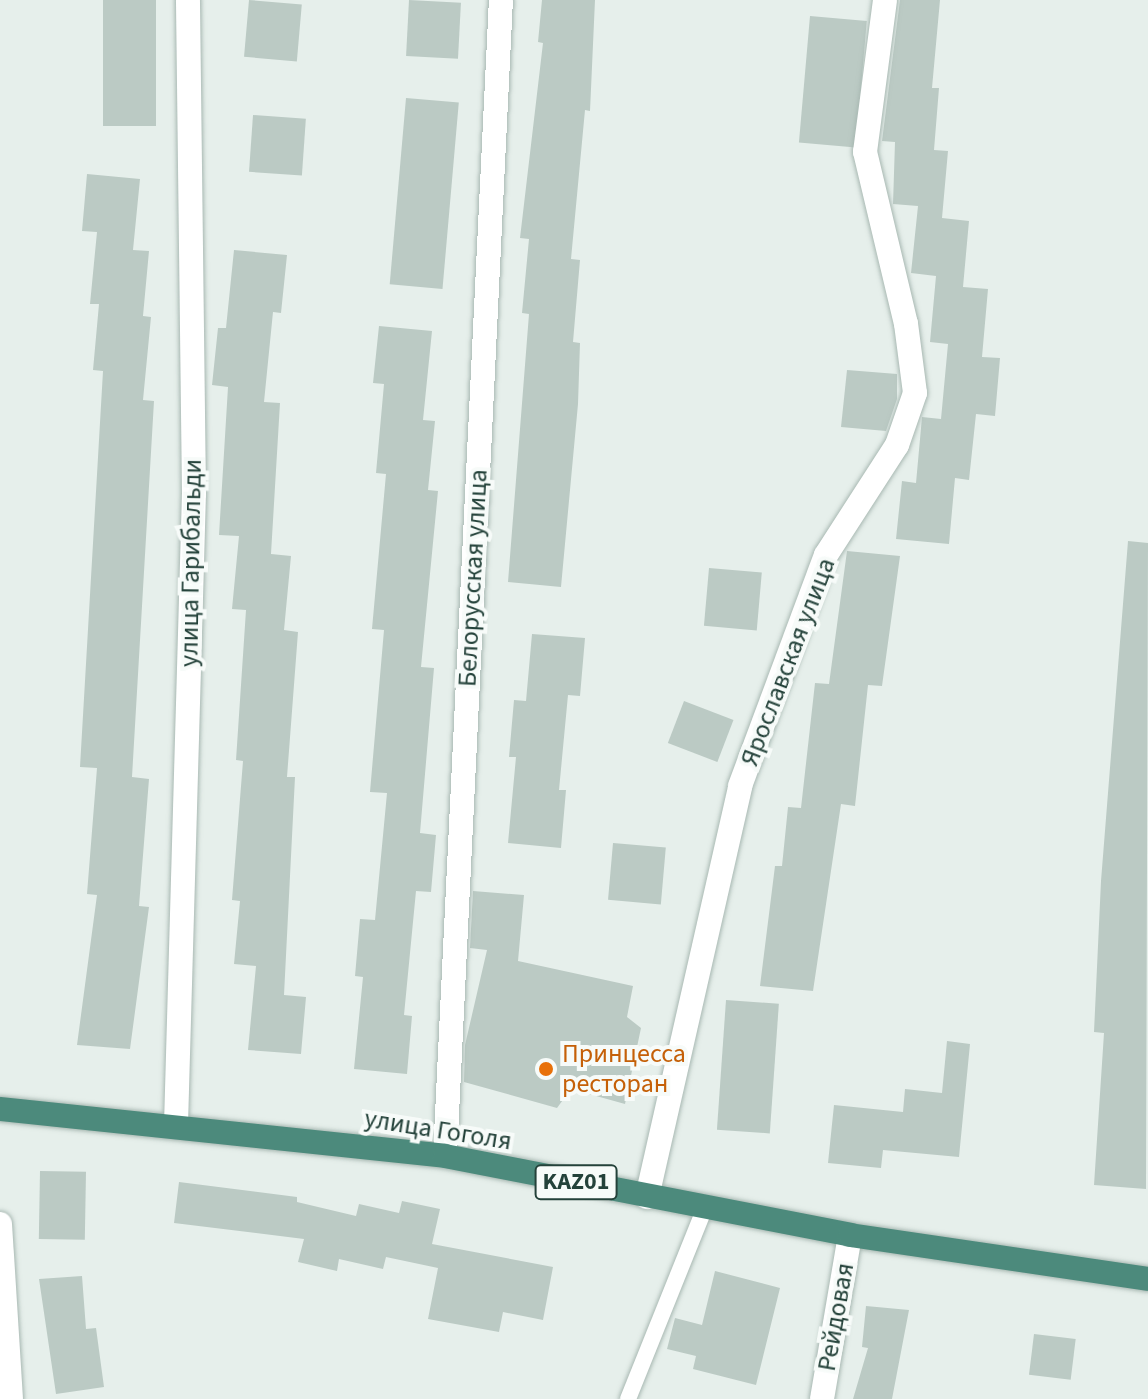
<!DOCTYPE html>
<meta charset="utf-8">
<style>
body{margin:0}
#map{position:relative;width:1148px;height:1399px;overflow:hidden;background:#e6efeb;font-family:"Source Sans 3",sans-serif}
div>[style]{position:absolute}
.building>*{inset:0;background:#bbcac4;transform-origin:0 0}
.roads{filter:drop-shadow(0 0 2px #a8b8b2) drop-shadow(0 0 2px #a8b8b2)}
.service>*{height:16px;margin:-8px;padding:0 8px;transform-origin:8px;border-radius:8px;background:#fff}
.minor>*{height:24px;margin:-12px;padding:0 12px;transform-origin:12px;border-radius:12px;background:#fff}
.tertiary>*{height:24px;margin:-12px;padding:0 12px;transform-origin:12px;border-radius:12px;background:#fff}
.trunk>*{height:24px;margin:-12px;padding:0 12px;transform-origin:12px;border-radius:12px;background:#4c8a7c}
.dots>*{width:22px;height:22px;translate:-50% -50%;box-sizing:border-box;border:4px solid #f7fbf9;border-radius:50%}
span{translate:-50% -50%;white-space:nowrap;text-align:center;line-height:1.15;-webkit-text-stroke:8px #f7fbf9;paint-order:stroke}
.shield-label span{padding:2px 6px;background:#f7fbf9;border:2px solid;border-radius:6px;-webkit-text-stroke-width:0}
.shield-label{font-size:24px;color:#24423a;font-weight:700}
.street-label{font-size:26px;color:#24423a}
.food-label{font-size:26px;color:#c56008}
.left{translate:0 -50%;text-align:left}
</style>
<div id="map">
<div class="building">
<i style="left:103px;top:0;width:53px;height:126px"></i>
<i style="left:249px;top:0;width:53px;height:57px;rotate:5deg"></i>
<i style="left:409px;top:0;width:52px;height:56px;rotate:3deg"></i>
<i style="clip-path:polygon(542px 0,595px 0,590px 111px,585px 110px,571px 259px,580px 260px,573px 342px,580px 343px,578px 404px,561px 587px,508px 582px,529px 314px,522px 313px,529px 239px,520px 238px,543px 43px,538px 42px)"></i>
<i style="clip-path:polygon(900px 0,940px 0,932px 88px,939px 88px,934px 150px,948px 151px,942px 218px,969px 221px,963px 287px,988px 289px,982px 357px,1000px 358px,995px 416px,976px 414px,969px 480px,955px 478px,949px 544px,896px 539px,902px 481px,916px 483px,922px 417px,941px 419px,948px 344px,930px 342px,936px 276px,911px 273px,918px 206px,893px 204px,895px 142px,882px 141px)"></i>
<i style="left:810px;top:16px;width:57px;height:127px;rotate:5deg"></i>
<i style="left:406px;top:98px;width:53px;height:187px;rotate:5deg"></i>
<i style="left:253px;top:115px;width:53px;height:57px;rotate:4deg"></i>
<i style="clip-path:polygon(87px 174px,140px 179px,133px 250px,149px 251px,143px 316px,151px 317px,143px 400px,154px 401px,132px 777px,149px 779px,139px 906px,149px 907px,130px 1049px,77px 1045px,97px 895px,87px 894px,97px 768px,80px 767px,103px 371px,93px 370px,99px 304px,90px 304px,97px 232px,82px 231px)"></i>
<i style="clip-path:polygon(234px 250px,287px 255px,281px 313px,273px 312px,264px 402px,280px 403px,271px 554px,291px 556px,284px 630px,298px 632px,287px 777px,295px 777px,284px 995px,306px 997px,301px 1054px,248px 1050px,256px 966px,234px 964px,240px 901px,232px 900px,243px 761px,236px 760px,246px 610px,232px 609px,239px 536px,219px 535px,228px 387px,212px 385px,218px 328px,226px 328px)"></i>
<i style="clip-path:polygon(379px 326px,432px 331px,423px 420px,435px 421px,428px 490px,438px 491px,421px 667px,434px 668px,420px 833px,436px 835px,431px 892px,416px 891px,404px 1015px,412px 1016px,407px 1074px,354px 1069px,363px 977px,355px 976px,360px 919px,375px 920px,387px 793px,370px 792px,384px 630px,372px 629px,386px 474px,376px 473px,384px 384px,373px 383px)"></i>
<i style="clip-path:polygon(847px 370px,897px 374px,897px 399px,886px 431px,841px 427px)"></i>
<i style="clip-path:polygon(1128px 541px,1148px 543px,1146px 1189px,1094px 1185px,1104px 1033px,1094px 1032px,1101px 881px)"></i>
<i style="clip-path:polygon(847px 551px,900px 556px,882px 686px,868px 685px,855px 806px,841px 804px,813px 991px,760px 986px,775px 866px,782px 866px,788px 807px,801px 808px,815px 683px,829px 684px)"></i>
<i style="left:709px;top:568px;width:53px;height:58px;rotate:5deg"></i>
<i style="clip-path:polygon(532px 634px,585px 638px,580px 696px,568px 695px,559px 790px,566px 790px,561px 848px,508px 843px,516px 757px,509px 757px,514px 700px,526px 701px)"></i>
<i style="left:684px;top:701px;width:53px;height:45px;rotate:21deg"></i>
<i style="left:613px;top:843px;width:53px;height:57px;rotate:5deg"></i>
<i style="clip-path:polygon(473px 891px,524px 895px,518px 961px,633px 986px,627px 1017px,641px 1028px,625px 1104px,571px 1089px,557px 1108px,464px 1082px,465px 1045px,487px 950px,470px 948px)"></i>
<i style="left:726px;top:1000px;width:53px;height:130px;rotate:4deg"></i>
<i style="clip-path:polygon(947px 1041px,970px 1044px,959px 1157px,883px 1150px,881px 1168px,828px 1163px,834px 1105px,903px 1112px,905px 1089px,942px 1093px)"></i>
<i style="left:40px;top:1171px;width:46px;height:68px;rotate:1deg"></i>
<i style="clip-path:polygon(179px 1182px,297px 1197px,297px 1202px,356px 1216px,359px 1204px,399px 1213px,402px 1201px,440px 1209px,432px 1244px,553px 1267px,543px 1320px,503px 1312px,499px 1332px,428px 1319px,438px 1268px,386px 1257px,383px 1269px,339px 1259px,337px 1271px,298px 1262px,304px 1239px,174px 1223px)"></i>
<i style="clip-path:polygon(715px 1271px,780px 1288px,756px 1385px,693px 1369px,696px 1356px,667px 1349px,675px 1318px,702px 1325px)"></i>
<i style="clip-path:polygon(82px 1276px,86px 1329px,96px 1328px,104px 1387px,56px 1394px,39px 1279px)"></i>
<i style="clip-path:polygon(866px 1306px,909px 1310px,892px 1399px,853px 1399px,868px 1348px,862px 1347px)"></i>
<i style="left:1034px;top:1334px;width:42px;height:41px;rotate:7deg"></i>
</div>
<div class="roads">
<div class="service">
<i style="left:628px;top:1399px;width:207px;rotate:-68.1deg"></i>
</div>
<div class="minor">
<i style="left:445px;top:1156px;width:1157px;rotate:-87.23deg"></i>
<i style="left:647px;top:1197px;width:421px;rotate:-77.2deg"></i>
<i style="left:740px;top:786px;width:246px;rotate:-69.6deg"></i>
<i style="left:826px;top:555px;width:131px;rotate:-57.2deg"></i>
<i style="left:897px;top:445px;width:55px;rotate:-70.9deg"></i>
<i style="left:915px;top:393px;width:70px;rotate:-97.4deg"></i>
<i style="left:906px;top:324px;width:177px;rotate:-103.4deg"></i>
<i style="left:865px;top:152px;width:153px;rotate:-82.5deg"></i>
<i style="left:0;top:1224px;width:175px;rotate:86.4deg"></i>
<i style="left:822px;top:1399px;width:166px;rotate:-80.3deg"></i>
</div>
<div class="tertiary">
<i style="left:176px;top:1125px;width:631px;rotate:-88.37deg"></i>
<i style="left:194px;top:494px;width:494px;rotate:-90.7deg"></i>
</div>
<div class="trunk">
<i style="left:0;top:1109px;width:447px;rotate:6deg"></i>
<i style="left:445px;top:1156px;width:413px;rotate:11deg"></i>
<i style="left:850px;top:1235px;width:301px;rotate:8.4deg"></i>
</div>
</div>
<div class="dots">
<i style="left:546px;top:1069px;background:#e8710a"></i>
</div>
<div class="shield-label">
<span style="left:576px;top:1182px">KАZ01</span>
</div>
<div class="street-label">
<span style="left:191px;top:563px;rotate:-89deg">улица Гарибальди</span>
<span style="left:473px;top:578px;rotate:-87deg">Белорусская улица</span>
<span style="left:788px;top:662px;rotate:-69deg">Ярославская улица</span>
<span style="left:438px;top:1130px;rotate:9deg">улица Гоголя</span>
<span style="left:836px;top:1317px;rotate:-80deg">Рейдовая</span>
</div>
<div class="food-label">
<span class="left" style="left:562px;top:1069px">Принцесса<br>ресторан</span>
</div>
</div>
